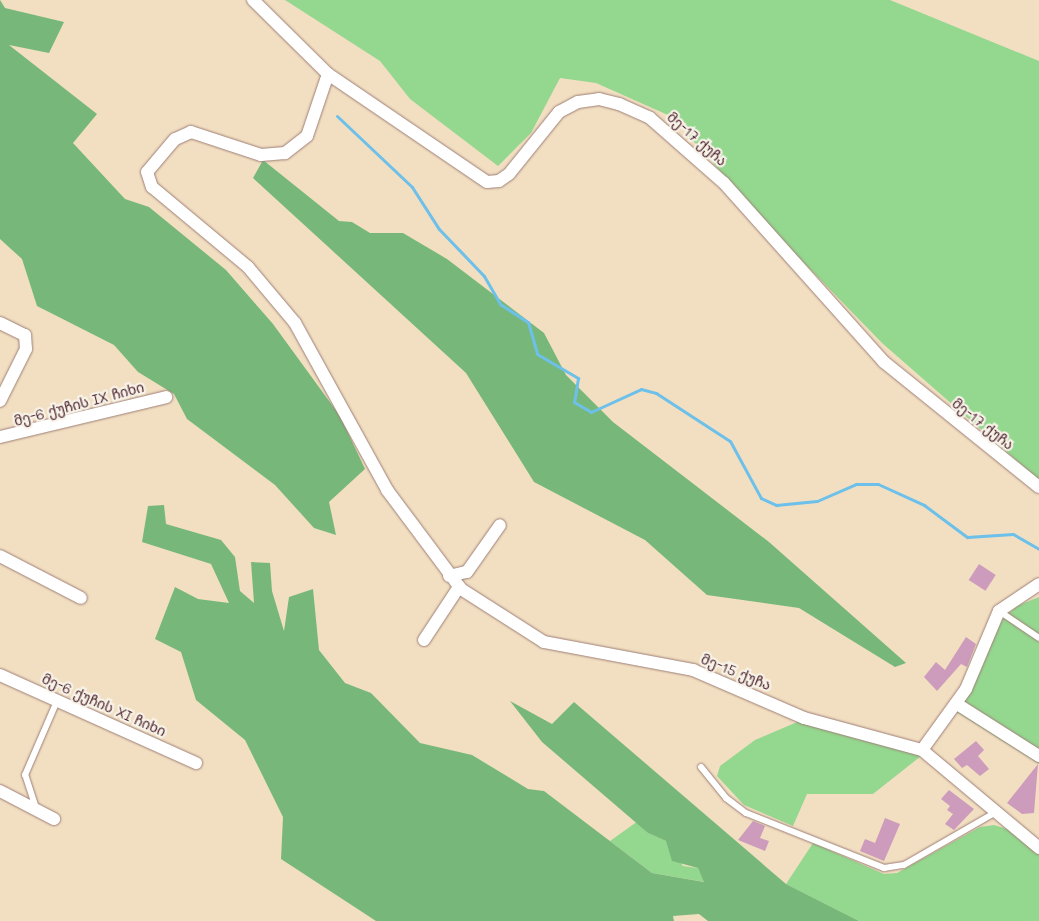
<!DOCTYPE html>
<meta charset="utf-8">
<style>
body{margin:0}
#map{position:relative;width:1039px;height:921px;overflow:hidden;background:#f2dfc2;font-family:Mali,"Noto Sans Georgian",sans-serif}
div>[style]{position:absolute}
.green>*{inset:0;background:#94d78f}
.forest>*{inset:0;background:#77b87a}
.stream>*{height:3px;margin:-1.5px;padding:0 1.5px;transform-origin:1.5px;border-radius:1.5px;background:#6cc0e9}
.building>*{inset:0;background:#cd9bbc;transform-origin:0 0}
.roads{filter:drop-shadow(0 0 1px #9e7f76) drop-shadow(0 0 1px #9e7f76)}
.service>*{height:6px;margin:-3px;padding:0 3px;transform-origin:3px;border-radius:3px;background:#fff}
.minor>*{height:12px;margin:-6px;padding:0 6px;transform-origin:6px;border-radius:6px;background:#fff}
span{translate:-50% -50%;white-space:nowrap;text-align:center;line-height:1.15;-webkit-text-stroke:4.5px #f7f3e8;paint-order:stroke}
.street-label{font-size:14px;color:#4a1f2b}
</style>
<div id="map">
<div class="green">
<i style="clip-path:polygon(285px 0,890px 0,1039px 61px,1039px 480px,882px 343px,776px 234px,689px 136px,686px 123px,596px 83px,560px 78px,531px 133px,498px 166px,410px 99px,380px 61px)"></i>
<i style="clip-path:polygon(1039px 597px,1039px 764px,955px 711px,1002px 620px,1017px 606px)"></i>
<i style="clip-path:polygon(802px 720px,921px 756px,873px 794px,807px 794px,793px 826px,744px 805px,717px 776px,720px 766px,755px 740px)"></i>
<i style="clip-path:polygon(638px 821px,648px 833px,666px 841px,683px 866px,698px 868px,705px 882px,652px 873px,610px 841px)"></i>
<i style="clip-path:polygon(994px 825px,1007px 829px,1039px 853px,1039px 921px,859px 921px,786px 884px,813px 843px,884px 874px,897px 873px,980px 827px)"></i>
</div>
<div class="forest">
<i style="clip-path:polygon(0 0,5px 8px,64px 22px,49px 53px,9px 45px,97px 114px,73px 143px,125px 199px,149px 207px,226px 270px,273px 324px,340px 416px,365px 469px,329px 502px,336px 535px,314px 528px,275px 485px,187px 419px,174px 394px,138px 372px,114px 345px,37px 306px,22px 259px,0 239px)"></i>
<i style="clip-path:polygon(263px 160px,339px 221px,352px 222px,370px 233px,403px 233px,447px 259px,544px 333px,566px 375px,613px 422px,769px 542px,906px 663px,895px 667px,799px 608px,707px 595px,645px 540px,534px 482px,466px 373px,253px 178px)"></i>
<i style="clip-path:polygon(164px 505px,166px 524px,221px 540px,235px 557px,240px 591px,254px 603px,251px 562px,270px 563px,272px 591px,284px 631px,289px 597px,313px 589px,319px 650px,345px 683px,371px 693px,420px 743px,472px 755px,528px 789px,544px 791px,652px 873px,704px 882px,698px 868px,672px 861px,666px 841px,648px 833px,542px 742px,510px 701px,552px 724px,574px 702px,786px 884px,859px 921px,708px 921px,699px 914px,673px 916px,674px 921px,376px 921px,281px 859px,283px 817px,245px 740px,196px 700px,181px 652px,155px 639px,175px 587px,198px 599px,229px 603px,211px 564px,142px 542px,148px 506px)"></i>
</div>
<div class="stream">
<i style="left:337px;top:116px;width:103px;rotate:43.4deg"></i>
<i style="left:412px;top:187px;width:50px;rotate:57.3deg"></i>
<i style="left:439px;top:229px;width:65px;rotate:46.2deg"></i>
<i style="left:484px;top:276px;width:32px;rotate:60deg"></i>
<i style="left:500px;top:304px;width:33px;rotate:33deg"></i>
<i style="left:528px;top:322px;width:33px;rotate:74deg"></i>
<i style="left:537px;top:354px;width:48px;rotate:30.3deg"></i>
<i style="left:578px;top:378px;width:24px;rotate:99deg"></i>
<i style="left:574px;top:402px;width:20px;rotate:30deg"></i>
<i style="left:591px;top:412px;width:55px;rotate:-24.7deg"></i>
<i style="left:641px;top:389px;width:16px;rotate:15deg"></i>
<i style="left:656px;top:393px;width:88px;rotate:33deg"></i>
<i style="left:730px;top:441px;width:65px;rotate:61.5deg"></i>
<i style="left:761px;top:498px;width:17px;rotate:25deg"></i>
<i style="left:776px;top:505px;width:41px;rotate:-5.6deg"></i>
<i style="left:817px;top:501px;width:43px;rotate:-23.6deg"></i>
<i style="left:856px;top:484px;width:22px"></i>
<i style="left:878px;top:484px;width:51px;rotate:24.5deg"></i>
<i style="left:924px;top:505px;width:54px;rotate:36.7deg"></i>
<i style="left:967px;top:537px;width:46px;rotate:-3.7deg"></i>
<i style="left:1013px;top:534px;width:30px;rotate:30deg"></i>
</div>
<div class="building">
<i style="left:979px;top:564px;width:20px;height:19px;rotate:33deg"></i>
<i style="clip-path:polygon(966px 637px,976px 644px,967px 667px,961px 664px,937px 691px,924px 677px,936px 662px,945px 670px)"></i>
<i style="clip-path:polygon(976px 741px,984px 750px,978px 756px,989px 769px,980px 776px,967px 765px,962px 768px,954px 759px)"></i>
<i style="clip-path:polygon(1038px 764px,1034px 813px,1022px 814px,1007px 803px)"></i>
<i style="clip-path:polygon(949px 790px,974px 809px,954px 830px,945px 824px,953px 814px,947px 810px,950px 806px,941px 799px)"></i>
<i style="clip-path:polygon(885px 818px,900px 824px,884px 861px,860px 851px,865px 839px,875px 843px)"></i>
<i style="clip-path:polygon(753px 821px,765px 826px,760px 838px,769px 841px,765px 851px,738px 840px)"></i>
</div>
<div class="roads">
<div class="service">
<i style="left:999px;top:611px;width:48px;rotate:34deg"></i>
<i style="left:701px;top:767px;width:40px;rotate:51deg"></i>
<i style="left:726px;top:798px;width:25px;rotate:37deg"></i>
<i style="left:746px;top:813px;width:149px;rotate:21.7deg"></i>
<i style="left:884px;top:868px;width:20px;rotate:-9deg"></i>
<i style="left:904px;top:865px;width:106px;rotate:-29.9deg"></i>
<i style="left:36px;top:808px;width:35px;rotate:-108deg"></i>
<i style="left:25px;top:775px;width:81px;rotate:-66.6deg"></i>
</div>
<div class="minor">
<i style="left:253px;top:0;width:105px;rotate:44.6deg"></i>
<i style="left:328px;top:74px;width:192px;rotate:34.2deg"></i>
<i style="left:487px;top:182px;width:12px;rotate:-5deg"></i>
<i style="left:499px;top:181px;width:12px;rotate:-35deg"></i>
<i style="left:509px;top:174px;width:80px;rotate:-51.1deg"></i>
<i style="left:559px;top:112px;width:21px;rotate:-28deg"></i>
<i style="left:578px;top:102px;width:21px;rotate:-8deg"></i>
<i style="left:599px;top:99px;width:21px;rotate:14deg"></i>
<i style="left:619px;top:104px;width:34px;rotate:24deg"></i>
<i style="left:650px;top:118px;width:98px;rotate:41.3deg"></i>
<i style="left:724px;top:183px;width:240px;rotate:48.2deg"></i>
<i style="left:884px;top:362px;width:199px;rotate:38.9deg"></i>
<i style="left:328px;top:74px;width:65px;rotate:108.7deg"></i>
<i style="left:307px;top:136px;width:28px;rotate:142deg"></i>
<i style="left:285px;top:153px;width:24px;rotate:175deg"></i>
<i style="left:261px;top:155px;width:74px;rotate:-161.8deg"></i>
<i style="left:191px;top:132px;width:17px;rotate:156deg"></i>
<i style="left:175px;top:139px;width:43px;rotate:130.3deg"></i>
<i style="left:147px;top:172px;width:16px;rotate:72deg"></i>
<i style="left:152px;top:187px;width:125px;rotate:39.8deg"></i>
<i style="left:248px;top:267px;width:73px;rotate:50deg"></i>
<i style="left:295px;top:323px;width:191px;rotate:61.1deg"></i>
<i style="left:387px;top:490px;width:124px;rotate:53.2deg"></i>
<i style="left:461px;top:589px;width:98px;rotate:32.6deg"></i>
<i style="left:544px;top:642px;width:152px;rotate:10.6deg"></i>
<i style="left:693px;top:670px;width:121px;rotate:23.4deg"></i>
<i style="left:804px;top:718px;width:122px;rotate:15.2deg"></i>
<i style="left:922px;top:750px;width:153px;rotate:39.9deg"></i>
<i style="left:0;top:323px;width:28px;rotate:26deg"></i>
<i style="left:25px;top:335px;width:14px;rotate:86deg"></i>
<i style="left:26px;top:349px;width:58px;rotate:116.6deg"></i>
<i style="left:0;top:437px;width:171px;rotate:-13.5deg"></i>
<i style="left:0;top:556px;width:91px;rotate:27.4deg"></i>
<i style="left:449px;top:576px;width:18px;rotate:-13deg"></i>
<i style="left:467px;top:572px;width:57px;rotate:-54.9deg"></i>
<i style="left:424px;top:640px;width:64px;rotate:-56.6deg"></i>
<i style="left:0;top:675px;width:215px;rotate:24.2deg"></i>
<i style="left:957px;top:704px;width:97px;rotate:32.4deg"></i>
<i style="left:922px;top:750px;width:75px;rotate:-54.2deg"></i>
<i style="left:966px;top:689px;width:85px;rotate:-67.1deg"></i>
<i style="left:999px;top:611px;width:48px;rotate:-34deg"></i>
<i style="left:0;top:791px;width:61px;rotate:27.4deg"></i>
</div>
</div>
<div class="street-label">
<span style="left:697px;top:139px;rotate:41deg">მე-17 ქუჩა</span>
<span style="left:79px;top:404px;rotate:-15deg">მე-6 ქუჩის IX ჩიხი</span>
<span style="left:983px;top:424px;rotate:38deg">მე-17 ქუჩა</span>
<span style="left:736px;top:672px;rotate:22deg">მე-15 ქუჩა</span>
<span style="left:104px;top:705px;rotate:24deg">მე-6 ქუჩის XI ჩიხი</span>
</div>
</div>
